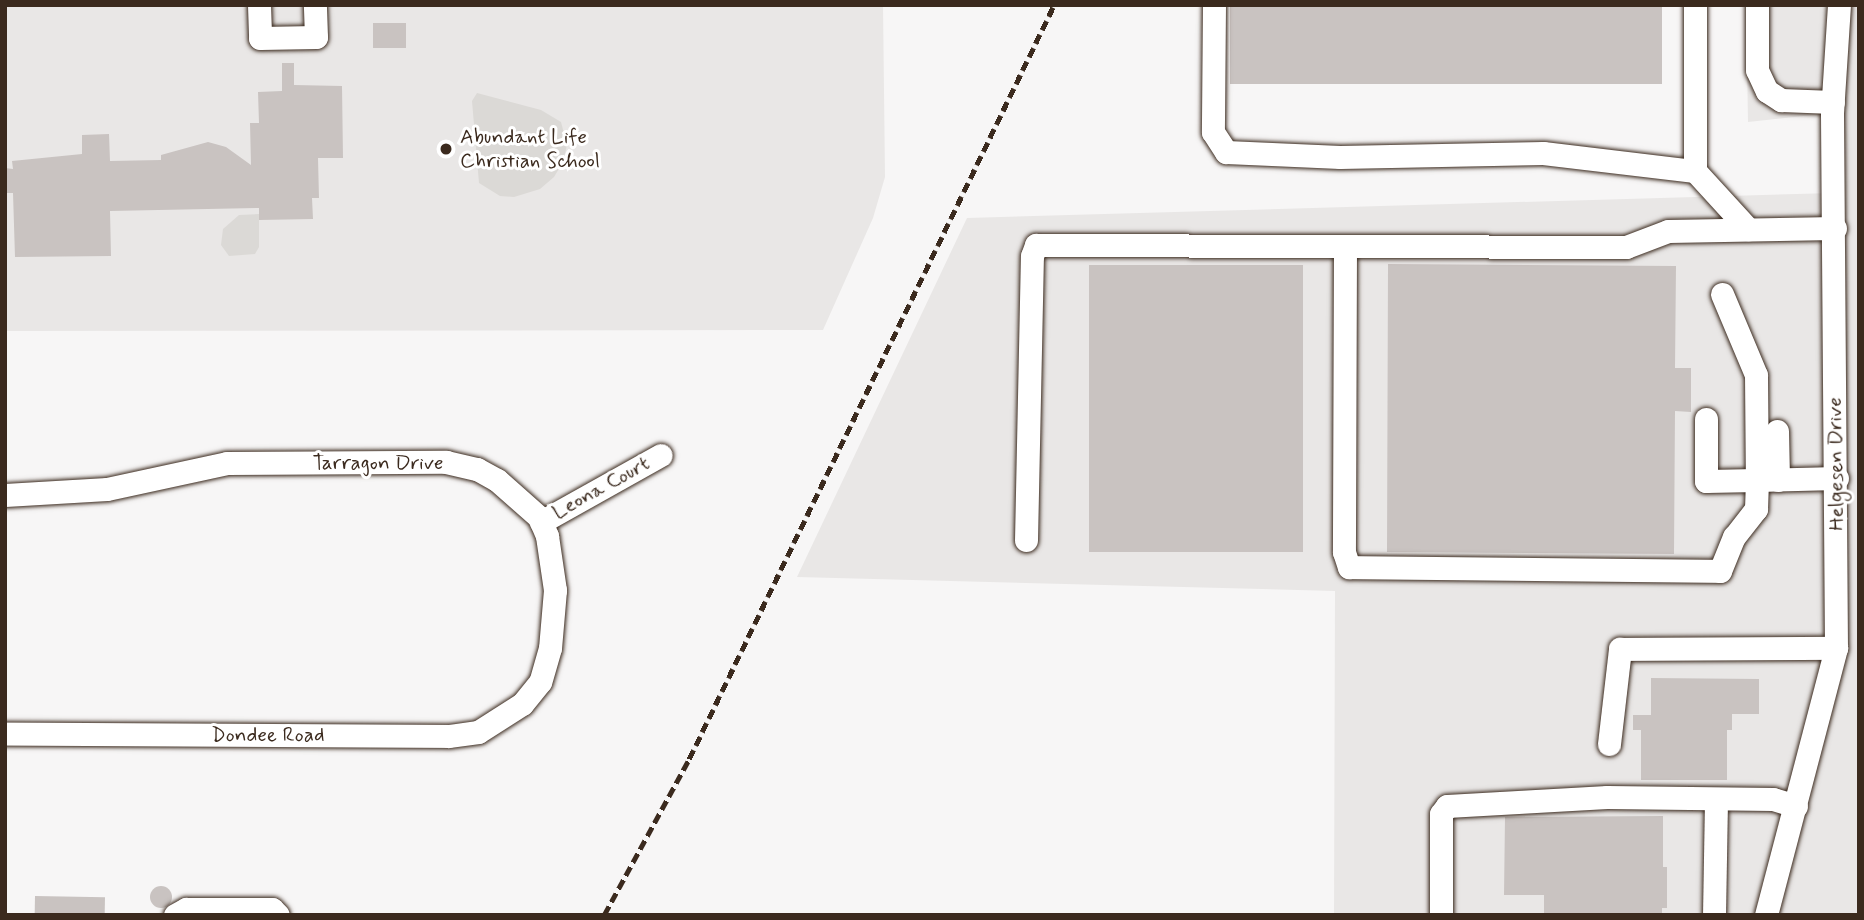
<!DOCTYPE html>
<style>
body{margin:0}
#map{position:relative;width:1864px;height:920px;overflow:hidden;background:#f7f6f6;font-family:Mynerve,sans-serif}
div>[style]{position:absolute}
.built>*{inset:0;background:#e9e7e6}
.green>*{inset:0;background:#dbd9d6}
.building>*{inset:0;background:#c9c3c1;transform-origin:0 0}
.round{border-radius:50%}
.roads{filter:drop-shadow(0 0 2px #3b2a1e) drop-shadow(0 0 2px #3b2a1e)}
.minor>*{height:23px;margin:-11.5px;padding:0 11.5px;transform-origin:11.5px;border-radius:11.5px;background:#fff}
.rail>*{height:4.5px;margin-top:-2.25px;transform-origin:0;background:repeating-linear-gradient(90deg,#3b2a1e 0 10px,transparent 0 15px)}
.dots>*{width:19px;height:19px;translate:-50% -50%;box-sizing:border-box;border:4px solid #fff;border-radius:50%}
span{translate:-50% -50%;white-space:nowrap;text-align:center;line-height:1.15;-webkit-text-stroke:6px #fff;paint-order:stroke}
.poi-label{font-size:21px;color:#3b2a1e}
.left{translate:0 -50%;text-align:left}
.street-label{font-size:21px;color:#3b2a1e}
.frame{position:absolute;inset:0;border:7px solid #3b2a1e;pointer-events:none}
</style>
<div id="map">
<div class="built">
<i style="clip-path:polygon(5px 5px,883px 5px,885px 177px,873px 218px,823px 330px,5px 331px)"></i>
<i style="clip-path:polygon(1746px 5px,1859px 5px,1859px 915px,1334px 915px,1335px 591px,797px 577px,967px 218px,1833px 193px,1832px 113px,1748px 122px)"></i>
</div>
<div class="green">
<i style="clip-path:polygon(477px 93px,541px 110px,561px 122px,567px 145px,563px 162px,554px 177px,540px 189px,514px 197px,500px 196px,479px 183px,472px 101px)"></i>
<i style="clip-path:polygon(259px 214px,259px 247px,255px 254px,229px 256px,221px 245px,223px 229px,239px 215px)"></i>
</div>
<div class="building">
<i style="left:1230px;top:5px;width:432px;height:79px"></i>
<i style="left:373px;top:23px;width:33px;height:25px"></i>
<i style="clip-path:polygon(282px 63px,294px 63px,294px 85px,342px 86px,343px 158px,318px 158px,319px 198px,312px 198px,313px 219px,259px 220px,259px 208px,110px 211px,111px 256px,15px 257px,13px 193px,5px 193px,5px 168px,13px 169px,12px 161px,82px 154px,82px 135px,109px 134px,110px 161px,161px 160px,161px 155px,208px 142px,226px 147px,251px 165px,250px 123px,259px 123px,258px 92px,282px 91px)"></i>
<i style="clip-path:polygon(1388px 264px,1676px 266px,1675px 368px,1691px 368px,1691px 412px,1675px 411px,1674px 554px,1387px 552px)"></i>
<i style="left:1089px;top:265px;width:214px;height:287px"></i>
<i style="clip-path:polygon(1651px 678px,1759px 679px,1759px 714px,1732px 714px,1732px 730px,1727px 730px,1727px 780px,1641px 780px,1641px 730px,1633px 730px,1633px 715px,1651px 715px)"></i>
<i style="clip-path:polygon(1663px 816px,1663px 867px,1667px 867px,1667px 908px,1662px 908px,1662px 915px,1544px 915px,1544px 895px,1504px 895px,1505px 817px)"></i>
<i class="round" style="left:150px;top:886px;width:22px;height:22px"></i>
<i style="left:35px;top:896px;width:70px;height:19px;rotate:1deg"></i>
</div>
<div class="roads">
<div class="minor">
<i style="left:259px;top:5px;width:33px;rotate:88deg"></i>
<i style="left:260px;top:38px;width:56px;rotate:-1deg"></i>
<i style="left:316px;top:37px;width:32px;rotate:-92deg"></i>
<i style="left:1214px;top:5px;width:127px;rotate:90.5deg"></i>
<i style="left:1213px;top:132px;width:24px;rotate:57deg"></i>
<i style="left:1226px;top:152px;width:114px;rotate:2.5deg"></i>
<i style="left:1340px;top:157px;width:203px;rotate:-1.1deg"></i>
<i style="left:1543px;top:153px;width:153px;rotate:6.8deg"></i>
<i style="left:1695px;top:171px;width:79px;rotate:47.6deg"></i>
<i style="left:1757px;top:5px;width:65px;rotate:90deg"></i>
<i style="left:1757px;top:70px;width:23px;rotate:65deg"></i>
<i style="left:1767px;top:91px;width:17px;rotate:33deg"></i>
<i style="left:1781px;top:100px;width:52px;rotate:2.2deg"></i>
<i style="left:1695px;top:171px;width:166px;rotate:-90deg"></i>
<i style="left:1345px;top:247px;width:305px;rotate:90.2deg"></i>
<i style="left:1344px;top:552px;width:16px;rotate:72deg"></i>
<i style="left:1349px;top:567px;width:371px;rotate:0.6deg"></i>
<i style="left:1720px;top:571px;width:37px;rotate:-68deg"></i>
<i style="left:1734px;top:537px;width:36px;rotate:-52deg"></i>
<i style="left:1756px;top:509px;width:29px;rotate:-88deg"></i>
<i style="left:1757px;top:480px;width:51px;rotate:178.9deg"></i>
<i style="left:1706px;top:481px;width:62px;rotate:-90deg"></i>
<i style="left:1722px;top:294px;width:88px;rotate:67.2deg"></i>
<i style="left:1756px;top:375px;width:105px;rotate:89.5deg"></i>
<i style="left:1757px;top:480px;width:80px;rotate:-1.4deg"></i>
<i style="left:1777px;top:431px;width:49px;rotate:88.8deg"></i>
<i style="left:5px;top:495px;width:102px;rotate:-3.4deg"></i>
<i style="left:107px;top:489px;width:123px;rotate:-12.2deg"></i>
<i style="left:227px;top:463px;width:219px;rotate:-0.3deg"></i>
<i style="left:446px;top:462px;width:32px;rotate:13deg"></i>
<i style="left:477px;top:469px;width:23px;rotate:29deg"></i>
<i style="left:497px;top:480px;width:56px;rotate:41.4deg"></i>
<i style="left:539px;top:517px;width:21px;rotate:67deg"></i>
<i style="left:547px;top:536px;width:55px;rotate:81.6deg"></i>
<i style="left:555px;top:590px;width:58px;rotate:94.9deg"></i>
<i style="left:550px;top:648px;width:35px;rotate:106deg"></i>
<i style="left:540px;top:682px;width:28px;rotate:129deg"></i>
<i style="left:522px;top:704px;width:52px;rotate:147.5deg"></i>
<i style="left:478px;top:732px;width:30px;rotate:172deg"></i>
<i style="left:448px;top:736px;width:443px;rotate:-179.7deg"></i>
<i style="left:541px;top:522px;width:137px;rotate:-29.2deg"></i>
<i style="left:1026px;top:540px;width:284px;rotate:-88.8deg"></i>
<i style="left:1032px;top:256px;width:12px;rotate:-70deg"></i>
<i style="left:1036px;top:245px;width:590px;rotate:0.19deg"></i>
<i style="left:1626px;top:247px;width:45px;rotate:-20.9deg"></i>
<i style="left:1668px;top:231px;width:167px;rotate:-1deg"></i>
<i style="left:1609px;top:744px;width:96px;rotate:-83.4deg"></i>
<i style="left:1620px;top:649px;width:216px;rotate:-0.3deg"></i>
<i style="left:175px;top:915px;width:13px;rotate:-29deg"></i>
<i style="left:186px;top:909px;width:86px"></i>
<i style="left:272px;top:909px;width:8px;rotate:45deg"></i>
<i style="left:1441px;top:915px;width:101px;rotate:-90deg"></i>
<i style="left:1441px;top:814px;width:10px;rotate:-53deg"></i>
<i style="left:1447px;top:806px;width:160px;rotate:-3.2deg"></i>
<i style="left:1607px;top:797px;width:166px;rotate:0.7deg"></i>
<i style="left:1773px;top:799px;width:24px;rotate:17deg"></i>
<i style="left:1714px;top:915px;width:115px;rotate:-89deg"></i>
<i style="left:1766px;top:915px;width:276px;rotate:-75.3deg"></i>
<i style="left:1836px;top:648px;width:535px;rotate:-90.43deg"></i>
<i style="left:1832px;top:113px;width:108px;rotate:-86.3deg"></i>
</div>
</div>
<div class="rail">
<i style="left:604px;top:915px;width:178px;rotate:-61.4deg"></i>
<i style="left:689px;top:759px;width:838px;rotate:-64.17deg"></i>
</div>
<div class="dots">
<i style="left:446px;top:149px;background:#3b2a1e"></i>
</div>
<div class="poi-label">
<span class="left" style="left:460px;top:149px">Abundant Life<br>Christian School</span>
</div>
<div class="street-label">
<span style="left:378px;top:463px">Tarragon Drive</span>
<span style="left:1836px;top:464px;rotate:-91deg">Helgesen Drive</span>
<span style="left:601px;top:488px;rotate:-29deg">Leona Court</span>
<span style="left:268px;top:735px">Dondee Road</span>
</div>
<div class="frame"></div>
</div>
